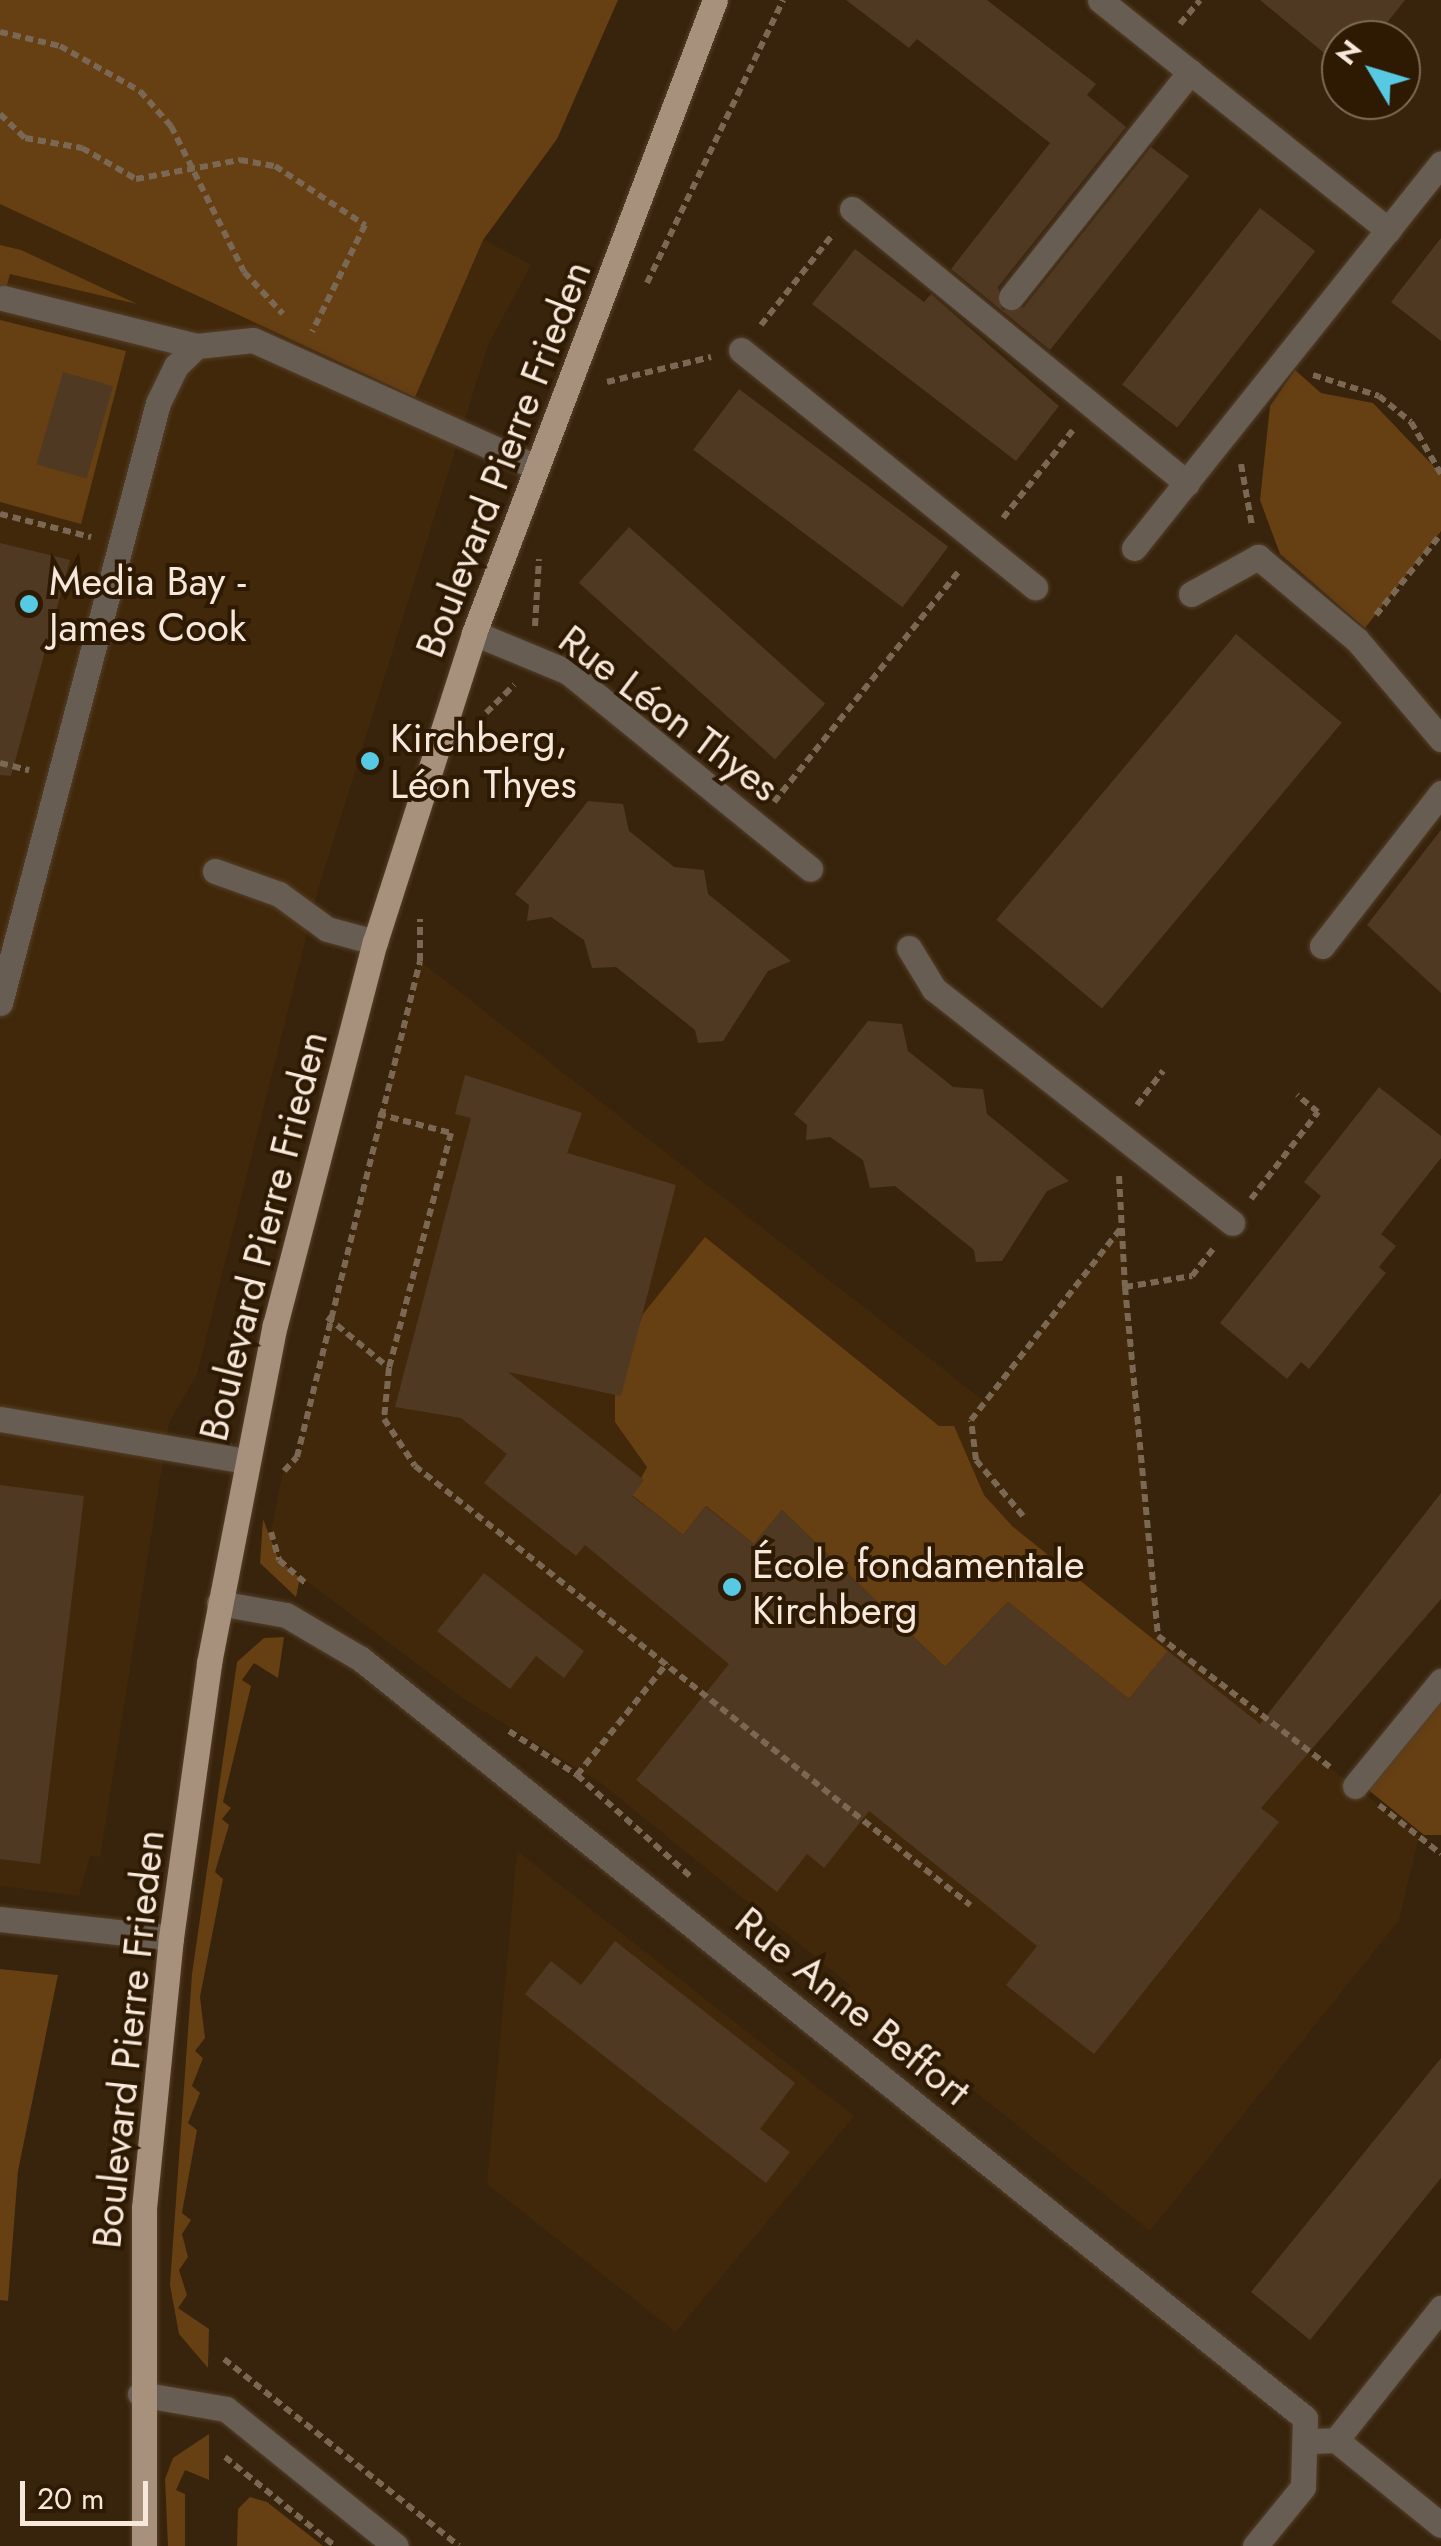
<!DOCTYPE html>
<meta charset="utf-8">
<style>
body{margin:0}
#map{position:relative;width:1441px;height:2546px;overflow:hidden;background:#38230c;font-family:Jost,sans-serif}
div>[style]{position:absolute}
.built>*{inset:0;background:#42280a}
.green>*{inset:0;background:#663f13}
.building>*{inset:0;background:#503922;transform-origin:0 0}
.path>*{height:6px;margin-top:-3px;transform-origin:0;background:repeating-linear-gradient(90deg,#7a6854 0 8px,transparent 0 13px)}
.roads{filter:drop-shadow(0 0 2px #533f29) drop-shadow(0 0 2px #533f29)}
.minor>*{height:25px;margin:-12.5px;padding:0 12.5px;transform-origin:12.5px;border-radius:12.5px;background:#685d53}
.major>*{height:25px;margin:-12.5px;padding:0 12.5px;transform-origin:12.5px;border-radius:12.5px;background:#a8917c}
.dots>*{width:28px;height:28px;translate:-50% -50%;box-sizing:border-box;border:5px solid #2e1903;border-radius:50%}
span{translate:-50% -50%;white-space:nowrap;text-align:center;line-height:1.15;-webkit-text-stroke:8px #2e1903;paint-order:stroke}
.street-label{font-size:40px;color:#f6e8db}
.poi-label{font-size:40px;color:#f6e8db}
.left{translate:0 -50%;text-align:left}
.north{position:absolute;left:1321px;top:20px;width:100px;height:100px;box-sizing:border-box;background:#2e1903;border:2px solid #7e6c59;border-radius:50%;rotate:308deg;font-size:28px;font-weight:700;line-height:40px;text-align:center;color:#f6e8db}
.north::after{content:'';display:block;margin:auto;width:35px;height:45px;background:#58c9e3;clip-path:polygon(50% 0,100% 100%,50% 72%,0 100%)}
.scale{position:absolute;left:20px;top:2481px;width:128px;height:45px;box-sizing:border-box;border:5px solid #f6e8db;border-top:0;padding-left:12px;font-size:30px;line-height:35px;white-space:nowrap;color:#f6e8db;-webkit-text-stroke:8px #2e1903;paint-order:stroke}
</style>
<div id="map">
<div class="built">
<i style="clip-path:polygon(0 0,21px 0,179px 75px,531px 265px,488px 345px,317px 893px,197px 1374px,169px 1423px,100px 1857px,90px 1856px,79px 1896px,0 1886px)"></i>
<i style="clip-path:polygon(420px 961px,984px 1401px,1122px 1227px,1158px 1636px,1419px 1836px,1399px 1920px,1150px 2231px,933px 2058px,903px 2058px,868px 2030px,836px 2004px,850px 1985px,601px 1783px,464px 1699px,279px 1560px,271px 1531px,284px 1467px,297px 1456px)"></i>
<i style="clip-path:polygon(517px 1851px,854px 2116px,676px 2332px,487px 2184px)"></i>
</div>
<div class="green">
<i style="clip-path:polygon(0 0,618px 0,557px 139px,483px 240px,415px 397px,0 204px)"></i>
<i style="clip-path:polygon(0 245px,21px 250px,137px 304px,10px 274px,0 310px)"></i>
<i style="clip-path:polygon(0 320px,126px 351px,81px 524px,0 502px)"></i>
<i style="clip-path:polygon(1295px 370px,1321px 393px,1373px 403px,1441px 474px,1441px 531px,1365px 628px,1280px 554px,1260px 500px,1270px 406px)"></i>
<i style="clip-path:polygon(705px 1237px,939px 1426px,954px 1426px,984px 1495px,1012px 1526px,1168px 1651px,1129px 1699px,1008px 1602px,945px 1667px,782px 1510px,754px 1544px,706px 1506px,683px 1535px,632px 1495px,647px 1467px,615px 1422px,615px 1395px,643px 1314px)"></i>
<i style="clip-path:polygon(263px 1519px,279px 1560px,300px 1578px,296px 1597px,260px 1563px)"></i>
<i style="clip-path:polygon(284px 1637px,278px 1678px,254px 1663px,242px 1680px,251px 1686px,223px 1802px,231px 1808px,222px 1819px,229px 1825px,215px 1872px,223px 1879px,200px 1997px,205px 2038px,195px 2051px,203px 2058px,192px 2086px,200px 2093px,188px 2123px,197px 2130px,182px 2213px,191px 2220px,182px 2234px,188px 2257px,179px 2270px,187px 2295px,178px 2308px,209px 2329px,208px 2368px,179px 2334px,170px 2285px,192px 1974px,237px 1662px,264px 1638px)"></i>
<i style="clip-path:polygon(1441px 1696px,1441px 1835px,1424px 1835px,1366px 1788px)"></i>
<i style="clip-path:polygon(0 1969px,58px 1975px,18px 2171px,8px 2301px,0 2300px)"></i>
<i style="clip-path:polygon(209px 2434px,209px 2480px,185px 2470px,176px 2490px,185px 2494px,185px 2546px,168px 2546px,165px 2479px,173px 2458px)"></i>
<i style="clip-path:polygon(250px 2497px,267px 2502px,323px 2546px,237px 2546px,238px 2509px)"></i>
</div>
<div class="building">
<i style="clip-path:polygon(846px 0,987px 0,1096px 84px,1087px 95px,1126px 127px,998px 287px,1002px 310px,1024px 307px,1151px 147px,1189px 176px,1050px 350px,951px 269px,1050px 143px,917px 39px,909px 48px)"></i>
<i style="clip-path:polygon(1260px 0,1405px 0,1373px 40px,1341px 40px,1341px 67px)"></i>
<i style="left:1260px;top:208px;width:70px;height:224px;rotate:38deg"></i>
<i style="clip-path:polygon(1441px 238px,1441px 341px,1391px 302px)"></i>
<i style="clip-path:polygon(855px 249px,924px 302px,931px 294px,1059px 406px,1016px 461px,812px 304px)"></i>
<i style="left:63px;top:372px;width:52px;height:96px;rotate:16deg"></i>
<i style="left:739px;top:389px;width:262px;height:76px;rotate:37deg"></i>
<i style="left:629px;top:527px;width:264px;height:75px;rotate:42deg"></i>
<i style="clip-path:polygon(0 543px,70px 560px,11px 776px,0 775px)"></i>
<i style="left:1236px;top:634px;width:138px;height:373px;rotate:40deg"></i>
<i style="clip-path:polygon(588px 801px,623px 804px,629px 831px,674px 867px,704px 870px,708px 894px,791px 961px,768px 971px,723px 1041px,698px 1043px,695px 1030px,616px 967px,592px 968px,584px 940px,551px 917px,527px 921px,529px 905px,515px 894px)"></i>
<i style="clip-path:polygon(1441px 830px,1441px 993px,1367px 925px)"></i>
<i style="clip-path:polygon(868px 1021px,902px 1024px,908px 1051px,953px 1087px,983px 1089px,987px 1114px,1069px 1181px,1047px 1191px,1002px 1261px,976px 1262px,974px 1250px,895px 1186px,870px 1188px,863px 1160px,830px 1137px,806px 1140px,807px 1125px,794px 1114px)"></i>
<i style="clip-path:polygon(465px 1075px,582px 1113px,567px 1153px,676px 1185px,621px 1396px,508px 1372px,644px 1480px,632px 1496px,683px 1535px,705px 1506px,754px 1544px,782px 1510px,945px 1667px,1008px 1602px,1129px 1699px,1168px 1651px,1260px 1724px,1441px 1493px,1441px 1599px,1261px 1808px,1279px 1822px,1094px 2054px,1006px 1985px,1037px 1946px,869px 1811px,824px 1868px,807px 1854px,777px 1892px,636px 1780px,729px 1664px,585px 1545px,576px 1556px,484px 1483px,507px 1454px,461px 1418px,395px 1407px,471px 1118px,455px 1114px)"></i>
<i style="clip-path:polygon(1379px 1087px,1441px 1136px,1441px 1158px,1381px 1234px,1396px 1246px,1379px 1267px,1386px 1273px,1309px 1369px,1301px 1362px,1287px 1379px,1220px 1323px,1321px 1196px,1304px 1182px)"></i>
<i style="clip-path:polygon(0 1485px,84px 1496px,40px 1864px,0 1859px)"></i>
<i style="clip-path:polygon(484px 1573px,584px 1651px,564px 1678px,536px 1656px,510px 1689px,437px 1631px)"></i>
<i style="clip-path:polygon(615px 1941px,795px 2083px,760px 2129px,790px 2152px,766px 2183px,525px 1994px,551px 1961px,581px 1985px)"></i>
<i style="clip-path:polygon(1441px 2058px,1441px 2178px,1310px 2340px,1251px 2292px)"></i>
</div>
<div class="path">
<i style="left:1180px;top:24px;width:31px;rotate:-50deg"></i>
<i style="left:0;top:32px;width:62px;rotate:13.1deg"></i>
<i style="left:60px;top:46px;width:92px;rotate:29.4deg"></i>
<i style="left:140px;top:91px;width:47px;rotate:48.5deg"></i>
<i style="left:171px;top:126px;width:163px;rotate:63.4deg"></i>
<i style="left:244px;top:272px;width:57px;rotate:47.1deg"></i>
<i style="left:0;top:114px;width:35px;rotate:44deg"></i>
<i style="left:25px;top:138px;width:58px;rotate:10deg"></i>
<i style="left:82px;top:148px;width:62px;rotate:29.9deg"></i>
<i style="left:136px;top:179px;width:106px;rotate:-10.4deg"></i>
<i style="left:240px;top:160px;width:36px;rotate:10deg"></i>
<i style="left:275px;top:166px;width:108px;rotate:33.2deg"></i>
<i style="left:365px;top:225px;width:119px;rotate:116.4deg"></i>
<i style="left:647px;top:283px;width:314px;rotate:-64.3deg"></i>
<i style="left:761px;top:325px;width:117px;rotate:-51.6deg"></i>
<i style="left:1313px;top:375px;width:69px;rotate:17.7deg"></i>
<i style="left:1379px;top:396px;width:41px;rotate:39.1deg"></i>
<i style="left:1411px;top:422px;width:60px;rotate:60deg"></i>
<i style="left:607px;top:382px;width:107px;rotate:-13.5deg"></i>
<i style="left:1241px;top:464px;width:63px;rotate:79.9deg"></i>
<i style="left:0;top:514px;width:94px;rotate:14.2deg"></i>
<i style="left:1003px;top:518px;width:112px;rotate:-51.5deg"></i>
<i style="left:1376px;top:615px;width:104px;rotate:-51.3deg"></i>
<i style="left:535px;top:626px;width:67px;rotate:-86.6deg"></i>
<i style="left:486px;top:713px;width:40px;rotate:-45deg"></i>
<i style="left:0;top:763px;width:30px;rotate:14deg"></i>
<i style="left:774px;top:802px;width:297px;rotate:-51.3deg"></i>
<i style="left:1137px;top:1105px;width:43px;rotate:-52.6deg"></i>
<i style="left:378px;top:1114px;width:75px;rotate:14.6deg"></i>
<i style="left:451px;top:1133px;width:243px;rotate:104.8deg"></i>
<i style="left:1119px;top:1176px;width:111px;rotate:86.9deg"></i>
<i style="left:1125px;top:1287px;width:68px;rotate:-9.3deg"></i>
<i style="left:1192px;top:1276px;width:34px;rotate:-52deg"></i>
<i style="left:1251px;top:1199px;width:110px;rotate:-52.4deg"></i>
<i style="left:1318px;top:1112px;width:27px;rotate:-141deg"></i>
<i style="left:1125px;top:1287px;width:351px;rotate:84.6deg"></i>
<i style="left:1158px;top:1636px;width:216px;rotate:37.3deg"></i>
<i style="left:327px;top:1317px;width:80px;rotate:39.4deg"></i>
<i style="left:389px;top:1368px;width:51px;rotate:95.6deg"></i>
<i style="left:384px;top:1419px;width:56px;rotate:56.6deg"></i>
<i style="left:415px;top:1466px;width:708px;rotate:38.34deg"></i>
<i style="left:284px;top:1471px;width:19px;rotate:-47deg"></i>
<i style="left:297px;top:1457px;width:511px;rotate:-76.07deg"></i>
<i style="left:420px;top:961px;width:42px;rotate:-90deg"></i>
<i style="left:1023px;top:1516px;width:73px;rotate:-130deg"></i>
<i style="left:976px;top:1460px;width:40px;rotate:-97.1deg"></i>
<i style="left:971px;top:1420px;width:244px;rotate:-52deg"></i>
<i style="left:271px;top:1532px;width:29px;rotate:74deg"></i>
<i style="left:279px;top:1560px;width:38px;rotate:41deg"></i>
<i style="left:509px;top:1731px;width:81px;rotate:32.9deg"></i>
<i style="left:577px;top:1775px;width:144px;rotate:-51.2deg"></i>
<i style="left:577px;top:1775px;width:153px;rotate:41.8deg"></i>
<i style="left:1379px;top:1805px;width:79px;rotate:38.3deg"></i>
<i style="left:224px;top:2359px;width:300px;rotate:38.5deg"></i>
<i style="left:225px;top:2457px;width:141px;rotate:39deg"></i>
</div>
<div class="roads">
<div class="minor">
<i style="left:1100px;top:0;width:369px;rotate:38.6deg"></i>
<i style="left:852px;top:209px;width:433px;rotate:39.3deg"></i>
<i style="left:1011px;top:297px;width:288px;rotate:-51.5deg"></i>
<i style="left:3px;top:298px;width:200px;rotate:13.9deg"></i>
<i style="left:741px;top:350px;width:378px;rotate:38.9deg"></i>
<i style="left:1134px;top:548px;width:492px;rotate:-51.4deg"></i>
<i style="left:1191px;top:594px;width:77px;rotate:-28.9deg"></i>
<i style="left:1258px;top:557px;width:129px;rotate:40deg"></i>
<i style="left:1357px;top:640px;width:130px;rotate:49.7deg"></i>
<i style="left:474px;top:633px;width:102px;rotate:22.5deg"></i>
<i style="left:568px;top:672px;width:312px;rotate:39.1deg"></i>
<i style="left:215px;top:871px;width:68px;rotate:19.8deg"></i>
<i style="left:279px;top:894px;width:59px;rotate:36.1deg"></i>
<i style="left:327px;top:929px;width:50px;rotate:15.2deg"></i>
<i style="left:1322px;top:946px;width:194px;rotate:-52.1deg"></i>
<i style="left:909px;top:948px;width:48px;rotate:58.6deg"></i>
<i style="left:934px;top:989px;width:379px;rotate:38.1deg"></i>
<i style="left:0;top:1003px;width:620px;rotate:-75.25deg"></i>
<i style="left:158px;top:403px;width:41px;rotate:-64.1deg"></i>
<i style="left:176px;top:366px;width:29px;rotate:-44deg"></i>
<i style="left:197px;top:346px;width:56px;rotate:-6.1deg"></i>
<i style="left:253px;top:340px;width:309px;rotate:24.2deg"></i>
<i style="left:0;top:1419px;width:250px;rotate:9.7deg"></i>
<i style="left:219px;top:1603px;width:68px;rotate:10.2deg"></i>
<i style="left:286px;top:1615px;width:87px;rotate:30.4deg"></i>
<i style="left:361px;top:1659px;width:1211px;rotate:38.8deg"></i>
<i style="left:1305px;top:2418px;width:69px;rotate:91.7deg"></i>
<i style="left:1303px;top:2487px;width:76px;rotate:129.1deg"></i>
<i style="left:1355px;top:1786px;width:136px;rotate:-50.7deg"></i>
<i style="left:0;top:1919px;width:172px;rotate:6.3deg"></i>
<i style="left:140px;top:2394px;width:87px;rotate:9.9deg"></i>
<i style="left:226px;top:2409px;width:218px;rotate:38.9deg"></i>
<i style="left:1336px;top:2440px;width:135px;rotate:39deg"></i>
<i style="left:1311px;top:2441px;width:25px;rotate:-2deg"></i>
<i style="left:1336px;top:2440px;width:169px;rotate:-51.5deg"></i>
</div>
<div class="major">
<i style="left:144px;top:2546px;width:338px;rotate:-90deg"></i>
<i style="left:144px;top:2208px;width:271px;rotate:-84.3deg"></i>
<i style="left:171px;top:1938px;width:278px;rotate:-82.1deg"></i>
<i style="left:209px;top:1663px;width:344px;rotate:-79deg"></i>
<i style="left:275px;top:1325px;width:396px;rotate:-75.4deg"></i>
<i style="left:375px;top:942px;width:324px;rotate:-72.2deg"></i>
<i style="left:474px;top:633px;width:677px;rotate:-69.16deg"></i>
</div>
</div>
<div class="dots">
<i style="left:29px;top:604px;background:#58c9e3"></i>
<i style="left:370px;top:761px;background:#58c9e3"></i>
<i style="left:732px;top:1587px;background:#58c9e3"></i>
</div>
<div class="street-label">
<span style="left:503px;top:459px;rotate:-69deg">Boulevard Pierre Frieden</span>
<span style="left:669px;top:713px;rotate:37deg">Rue Léon Thyes</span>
<span style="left:263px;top:1236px;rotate:-76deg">Boulevard Pierre Frieden</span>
<span style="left:853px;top:2006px;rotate:39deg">Rue Anne Beffort</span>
<span style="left:128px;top:2039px;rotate:-84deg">Boulevard Pierre Frieden</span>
</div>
<div class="poi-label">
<span class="left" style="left:49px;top:604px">Media Bay -<br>James Cook</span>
<span class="left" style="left:390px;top:761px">Kirchberg,<br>Léon Thyes</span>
<span class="left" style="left:752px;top:1587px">École fondamentale<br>Kirchberg</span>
</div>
<div class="north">N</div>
<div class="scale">20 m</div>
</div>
